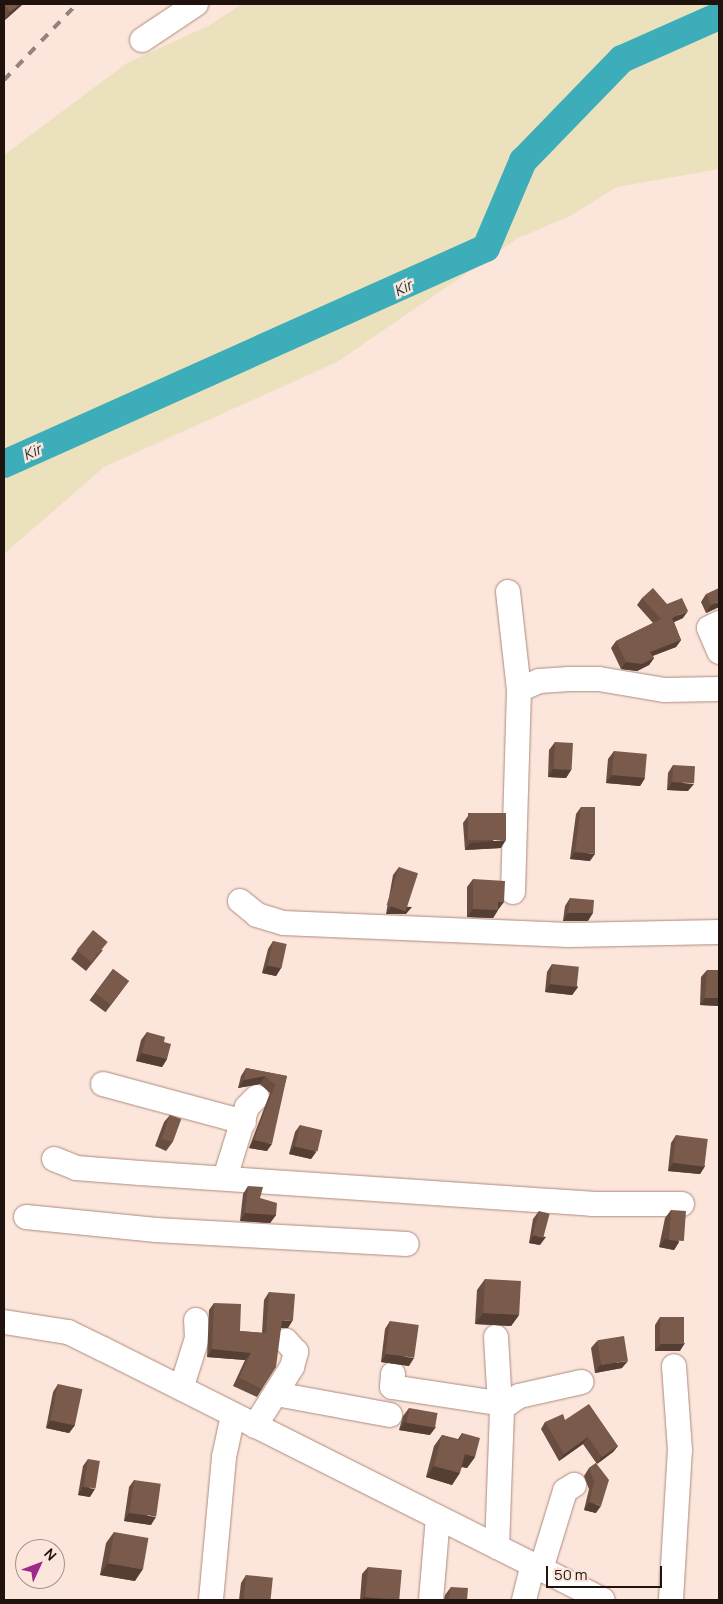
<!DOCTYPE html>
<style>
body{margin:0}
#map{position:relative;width:723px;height:1604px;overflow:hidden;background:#fce5db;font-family:Manrope,sans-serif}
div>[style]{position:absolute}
.sand>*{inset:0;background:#ebe1bc}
.river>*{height:28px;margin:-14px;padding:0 14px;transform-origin:14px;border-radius:14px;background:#3daeb9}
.roads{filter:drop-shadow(0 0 1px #ad8b7c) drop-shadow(0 0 1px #ad8b7c)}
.minor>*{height:24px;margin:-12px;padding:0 12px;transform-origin:12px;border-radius:12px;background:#fff}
.rail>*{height:4px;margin-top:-2px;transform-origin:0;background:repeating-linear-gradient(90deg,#95837b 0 9px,transparent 0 18px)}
.wall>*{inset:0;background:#684d40;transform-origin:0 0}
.shaded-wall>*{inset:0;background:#553f34}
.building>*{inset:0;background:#795a4b;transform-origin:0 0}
span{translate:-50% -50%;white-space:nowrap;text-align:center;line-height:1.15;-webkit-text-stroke:5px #fce5db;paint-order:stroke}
.water-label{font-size:15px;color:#193234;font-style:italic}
.frame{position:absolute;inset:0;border:5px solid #20130d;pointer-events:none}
.north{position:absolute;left:15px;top:1539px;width:50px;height:50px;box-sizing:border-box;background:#fce5db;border:1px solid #a49189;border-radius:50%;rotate:47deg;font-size:14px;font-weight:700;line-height:20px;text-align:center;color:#20130d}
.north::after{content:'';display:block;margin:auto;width:18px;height:22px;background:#9b2a88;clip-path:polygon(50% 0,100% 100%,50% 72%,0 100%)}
.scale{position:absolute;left:546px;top:1566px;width:116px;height:22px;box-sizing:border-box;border:2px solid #20130d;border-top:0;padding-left:6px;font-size:15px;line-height:18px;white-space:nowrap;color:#20130d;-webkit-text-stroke:4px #fce5db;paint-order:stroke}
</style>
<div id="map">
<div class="sand">
<i style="clip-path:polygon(242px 4px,719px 4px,719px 169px,617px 187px,568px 217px,518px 238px,337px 362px,104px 467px,4px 554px,4px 155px,127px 63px,210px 25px)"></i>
</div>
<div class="river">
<i style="left:4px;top:464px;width:528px;rotate:-24.14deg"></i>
<i style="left:486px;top:248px;width:95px;rotate:-67deg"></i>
<i style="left:523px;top:161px;width:142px;rotate:-45.9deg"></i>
<i style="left:622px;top:59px;width:106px;rotate:-23.9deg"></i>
</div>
<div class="roads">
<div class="minor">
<i style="left:142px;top:40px;width:65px;rotate:-33.7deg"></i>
<i style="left:508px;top:592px;width:99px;rotate:83.6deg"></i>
<i style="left:719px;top:623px;width:11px;rotate:153deg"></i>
<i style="left:709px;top:628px;width:26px;rotate:67deg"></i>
<i style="left:513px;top:892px;width:202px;rotate:-88.3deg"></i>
<i style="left:519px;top:690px;width:22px;rotate:-24deg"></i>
<i style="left:539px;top:681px;width:30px;rotate:-4deg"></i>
<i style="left:569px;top:679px;width:30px"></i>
<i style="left:599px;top:679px;width:67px;rotate:9.5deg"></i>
<i style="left:665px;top:690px;width:54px;rotate:-1.1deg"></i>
<i style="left:240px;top:901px;width:22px;rotate:39deg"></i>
<i style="left:257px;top:915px;width:27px;rotate:17deg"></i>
<i style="left:283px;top:923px;width:286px;rotate:2.4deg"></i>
<i style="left:569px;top:935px;width:150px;rotate:-1.1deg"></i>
<i style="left:103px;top:1084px;width:146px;rotate:15.1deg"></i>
<i style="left:54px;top:1159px;width:24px;rotate:22deg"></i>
<i style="left:76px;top:1168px;width:64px;rotate:4.5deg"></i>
<i style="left:140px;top:1173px;width:453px;rotate:3.9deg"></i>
<i style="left:592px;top:1204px;width:90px"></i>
<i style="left:225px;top:1178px;width:74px;rotate:-72.8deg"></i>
<i style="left:247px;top:1107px;width:14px;rotate:-45deg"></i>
<i style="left:26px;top:1217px;width:131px;rotate:5.7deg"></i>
<i style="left:156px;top:1230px;width:251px;rotate:3.2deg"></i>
<i style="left:4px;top:1322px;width:65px;rotate:8.9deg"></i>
<i style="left:68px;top:1332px;width:39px;rotate:26deg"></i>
<i style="left:103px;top:1349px;width:559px;rotate:26.66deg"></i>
<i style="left:393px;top:1374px;width:13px;rotate:94deg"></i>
<i style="left:392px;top:1387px;width:114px;rotate:8.6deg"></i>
<i style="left:505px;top:1404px;width:16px;rotate:-112deg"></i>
<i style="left:499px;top:1389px;width:52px;rotate:-93.3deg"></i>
<i style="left:182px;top:1386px;width:50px;rotate:-72.6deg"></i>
<i style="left:197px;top:1338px;width:18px;rotate:-93deg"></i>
<i style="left:276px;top:1394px;width:116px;rotate:10.4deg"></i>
<i style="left:255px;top:1426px;width:70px;rotate:-57.9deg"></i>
<i style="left:292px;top:1367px;width:16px;rotate:-75deg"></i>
<i style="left:296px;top:1352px;width:15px;rotate:-132deg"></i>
<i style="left:497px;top:1547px;width:139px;rotate:-87.9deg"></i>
<i style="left:502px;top:1408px;width:21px;rotate:-35deg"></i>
<i style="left:519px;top:1396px;width:64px;rotate:-12.7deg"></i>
<i style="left:541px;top:1569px;width:82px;rotate:-72.9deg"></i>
<i style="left:565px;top:1491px;width:11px;rotate:-34deg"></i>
<i style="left:211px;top:1600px;width:144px;rotate:-84.8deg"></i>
<i style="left:224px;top:1457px;width:43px;rotate:-77.9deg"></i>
<i style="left:431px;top:1600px;width:83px;rotate:-85.2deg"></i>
<i style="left:524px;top:1600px;width:36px;rotate:-76deg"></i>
<i style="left:671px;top:1600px;width:150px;rotate:-86.6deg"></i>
<i style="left:680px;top:1450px;width:84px;rotate:-94.1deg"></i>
</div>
</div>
<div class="rail">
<i style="left:4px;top:80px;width:105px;rotate:-46.2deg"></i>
</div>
<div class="wall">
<i style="clip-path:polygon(4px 4px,23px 4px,5px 20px,4px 19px)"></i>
<i style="clip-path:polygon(706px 594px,719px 607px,706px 613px,701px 602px)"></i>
<i style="clip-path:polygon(642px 598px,667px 604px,683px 618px,674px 622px,681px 640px,676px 647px,653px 656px,654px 658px,649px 665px,637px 671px,621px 669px,611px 648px,616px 641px,653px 623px,637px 605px)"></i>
<i style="clip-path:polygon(555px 742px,571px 770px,566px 778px,548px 777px,549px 750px)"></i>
<i style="clip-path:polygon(614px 751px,645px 778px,640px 786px,606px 783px,608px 759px)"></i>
<i style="clip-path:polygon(673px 765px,688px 791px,667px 790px,668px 773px)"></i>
<i style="clip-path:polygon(581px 807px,590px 861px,570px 859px,576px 814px)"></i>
<i style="clip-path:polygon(468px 816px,501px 848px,465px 850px,463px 823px)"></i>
<i style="clip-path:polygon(399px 867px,406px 914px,386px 914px,393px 875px)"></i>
<i style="clip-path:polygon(473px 879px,498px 910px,493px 918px,467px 917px,467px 887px)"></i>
<i style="clip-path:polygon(570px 898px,588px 921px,563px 921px,565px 906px)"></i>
<i style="clip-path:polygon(273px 941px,281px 968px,276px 976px,262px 973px,268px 949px)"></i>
<i style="clip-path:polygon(103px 950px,86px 971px,71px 959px,77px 951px)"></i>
<i style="clip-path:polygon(552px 964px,578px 987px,572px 995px,545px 992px,547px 972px)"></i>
<i style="left:113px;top:969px;width:20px;height:39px;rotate:37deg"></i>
<i style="clip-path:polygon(707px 970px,719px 1006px,700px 1005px,701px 977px)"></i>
<i style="clip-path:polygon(147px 1032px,164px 1042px,167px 1059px,162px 1067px,136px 1061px,141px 1040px)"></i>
<i style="clip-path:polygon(246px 1068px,287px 1076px,267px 1151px,249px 1148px,270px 1093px,260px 1084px,238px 1088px,241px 1076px)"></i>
<i style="clip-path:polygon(170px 1115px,172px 1143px,166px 1151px,155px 1146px,164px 1122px)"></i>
<i style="clip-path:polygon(300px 1125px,316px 1152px,311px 1159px,289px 1154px,295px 1132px)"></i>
<i style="clip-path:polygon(676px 1135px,705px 1166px,700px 1174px,668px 1171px,671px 1143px)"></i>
<i style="clip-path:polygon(248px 1186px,276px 1215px,270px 1223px,240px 1221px,243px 1194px)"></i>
<i style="clip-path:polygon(671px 1210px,679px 1242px,674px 1250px,659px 1247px,665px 1218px)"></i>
<i style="clip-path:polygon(539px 1211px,540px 1245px,529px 1243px,533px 1219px)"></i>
<i style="clip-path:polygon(485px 1279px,519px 1315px,511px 1326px,475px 1324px,477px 1290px)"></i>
<i style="clip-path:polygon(269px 1292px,288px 1328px,281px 1328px,262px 1389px,257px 1397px,233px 1386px,245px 1360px,207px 1357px,209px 1310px,214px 1303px,240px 1331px,262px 1333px,264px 1300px)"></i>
<i style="clip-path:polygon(660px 1317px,680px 1351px,655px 1351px,655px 1325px)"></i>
<i style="clip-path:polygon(390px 1321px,409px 1366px,381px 1362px,385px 1329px)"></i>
<i style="clip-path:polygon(597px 1341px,622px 1368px,595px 1373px,591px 1348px)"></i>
<i style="clip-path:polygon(58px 1384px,75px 1425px,69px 1433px,46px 1428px,53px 1392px)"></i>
<i style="clip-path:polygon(409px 1408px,430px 1435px,399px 1430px,403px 1416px)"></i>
<i style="clip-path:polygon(565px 1420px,618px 1446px,613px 1452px,597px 1464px,583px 1444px,559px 1461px,541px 1429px,545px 1422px)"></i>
<i style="clip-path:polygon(462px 1433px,475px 1457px,467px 1468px,462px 1467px,452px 1485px,426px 1477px,434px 1446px,442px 1435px,458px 1439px)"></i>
<i style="clip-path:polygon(88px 1459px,90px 1497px,78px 1495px,83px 1466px)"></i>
<i style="clip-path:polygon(596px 1463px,596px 1513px,584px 1510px,589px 1489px,584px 1476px,589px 1468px)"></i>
<i style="clip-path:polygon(134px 1480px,151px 1525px,124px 1521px,129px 1487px)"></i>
<i style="clip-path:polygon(114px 1532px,135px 1581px,100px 1575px,106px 1543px)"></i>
<i style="clip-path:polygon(368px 1567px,399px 1600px,360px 1600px,362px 1574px)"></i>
<i style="clip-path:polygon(246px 1575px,271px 1600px,239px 1600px,241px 1583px)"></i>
<i style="clip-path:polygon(451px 1587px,467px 1600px,444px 1600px,445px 1595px)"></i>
</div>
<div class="shaded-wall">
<i style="clip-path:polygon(20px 4px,23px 4px,5px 20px,10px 12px)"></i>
<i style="clip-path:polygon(719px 602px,719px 607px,706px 613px,711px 605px)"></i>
<i style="clip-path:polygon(688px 611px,683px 618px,667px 625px,672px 618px)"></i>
<i style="clip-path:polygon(681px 640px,676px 647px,646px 658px,650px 652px)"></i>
<i style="clip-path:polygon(654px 658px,649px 665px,637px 671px,621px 669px,626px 662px)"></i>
<i style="clip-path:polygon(553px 769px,571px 770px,566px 778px,548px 777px)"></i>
<i style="clip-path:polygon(612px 775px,645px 778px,640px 786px,606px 783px)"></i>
<i style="clip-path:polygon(672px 782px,694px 784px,688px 791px,667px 790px)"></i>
<i style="clip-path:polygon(506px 840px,501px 848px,465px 850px,470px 843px)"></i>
<i style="clip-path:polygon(575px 852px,595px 854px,590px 861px,570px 859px)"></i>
<i style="clip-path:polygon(498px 902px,504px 902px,498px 910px,493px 909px)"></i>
<i style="clip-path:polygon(392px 906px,412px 907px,406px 914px,386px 914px)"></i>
<i style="clip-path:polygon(473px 909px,498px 910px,493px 918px,467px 917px)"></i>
<i style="clip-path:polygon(568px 913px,593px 913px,588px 921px,563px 921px)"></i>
<i style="clip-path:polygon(268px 965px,281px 968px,276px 976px,262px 973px)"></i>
<i style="clip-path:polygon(550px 984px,578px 987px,572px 995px,545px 992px)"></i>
<i style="clip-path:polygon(705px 998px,719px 998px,719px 1006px,700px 1005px)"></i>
<i style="clip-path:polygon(142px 1053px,167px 1059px,162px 1067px,136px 1061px)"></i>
<i style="clip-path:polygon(265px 1076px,260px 1084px,238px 1088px,244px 1080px)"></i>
<i style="clip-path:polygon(254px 1140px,272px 1144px,267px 1151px,249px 1148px)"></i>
<i style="clip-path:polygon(294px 1146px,316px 1152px,311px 1159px,289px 1154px)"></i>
<i style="clip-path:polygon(673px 1163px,705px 1166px,700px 1174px,668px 1171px)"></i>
<i style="clip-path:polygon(245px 1213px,276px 1215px,270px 1223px,240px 1221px)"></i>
<i style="clip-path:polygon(534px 1235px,546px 1237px,540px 1245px,529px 1243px)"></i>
<i style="clip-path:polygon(665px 1239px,679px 1242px,674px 1250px,659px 1247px)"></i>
<i style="clip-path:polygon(483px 1313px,519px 1315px,511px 1326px,475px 1324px)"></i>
<i style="clip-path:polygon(293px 1320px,288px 1328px,276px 1328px,282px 1321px)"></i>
<i style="clip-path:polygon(685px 1343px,680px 1351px,655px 1351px,661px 1344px)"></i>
<i style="clip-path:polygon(212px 1349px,251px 1353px,245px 1360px,207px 1357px)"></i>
<i style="clip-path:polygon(386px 1354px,414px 1358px,409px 1366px,381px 1362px)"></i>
<i style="clip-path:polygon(628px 1361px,622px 1368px,595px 1373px,600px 1365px)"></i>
<i style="clip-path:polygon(51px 1420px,75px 1425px,69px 1433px,46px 1428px)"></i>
<i style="clip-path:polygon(405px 1422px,436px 1427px,430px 1435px,399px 1430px)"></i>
<i style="clip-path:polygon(588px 1437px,583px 1444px,559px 1461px,564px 1454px)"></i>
<i style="clip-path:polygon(618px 1446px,613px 1452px,597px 1464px,602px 1457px)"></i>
<i style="clip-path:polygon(465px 1454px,475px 1457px,467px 1468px,457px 1466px)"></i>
<i style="clip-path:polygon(434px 1466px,460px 1473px,452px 1485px,426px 1477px)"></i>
<i style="clip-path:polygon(83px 1487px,95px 1489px,90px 1497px,78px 1495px)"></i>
<i style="clip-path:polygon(589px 1502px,601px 1506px,596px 1513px,584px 1510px)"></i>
<i style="clip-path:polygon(129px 1513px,156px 1517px,151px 1525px,124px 1521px)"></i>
<i style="clip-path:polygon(108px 1563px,143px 1569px,135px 1581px,100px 1575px)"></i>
<i style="clip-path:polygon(364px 1597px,392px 1600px,362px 1600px)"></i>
</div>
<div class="building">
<i style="clip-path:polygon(4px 4px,20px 4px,10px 12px,4px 5px)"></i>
<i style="clip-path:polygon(653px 588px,667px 604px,682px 598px,688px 611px,672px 618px,681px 640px,650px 652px,654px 658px,642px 664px,626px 662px,616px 641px,661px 619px,642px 598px)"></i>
<i style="clip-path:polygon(719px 588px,719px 602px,711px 605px,706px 594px)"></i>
<i style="left:555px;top:742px;width:18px;height:27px;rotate:3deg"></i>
<i style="left:614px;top:751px;width:33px;height:24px;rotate:5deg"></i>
<i style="left:673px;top:765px;width:22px;height:17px;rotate:3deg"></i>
<i style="clip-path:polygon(581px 807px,595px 807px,595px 854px,575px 852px)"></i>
<i style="left:506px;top:813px;width:27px;height:38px;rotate:90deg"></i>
<i style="left:399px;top:867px;width:20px;height:40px;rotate:18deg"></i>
<i style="clip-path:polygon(473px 879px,505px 881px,504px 902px,498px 902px,498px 910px,473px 909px)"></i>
<i style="clip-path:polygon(570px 898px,594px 900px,593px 913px,568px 913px)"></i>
<i style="left:93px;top:930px;width:19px;height:26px;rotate:39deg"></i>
<i style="left:273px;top:941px;width:14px;height:25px;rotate:12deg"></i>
<i style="left:552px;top:964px;width:27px;height:20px;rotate:6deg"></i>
<i style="left:113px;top:969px;width:20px;height:30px;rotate:37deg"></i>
<i style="clip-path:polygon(707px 970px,719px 970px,719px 998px,705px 998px)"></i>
<i style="clip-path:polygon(147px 1032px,165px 1037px,164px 1042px,171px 1044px,167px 1059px,142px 1053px)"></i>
<i style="clip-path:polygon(246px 1068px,287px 1076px,272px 1144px,254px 1140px,275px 1085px,265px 1076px,244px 1080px)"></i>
<i style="left:170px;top:1115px;width:12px;height:25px;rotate:20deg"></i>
<i style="left:300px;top:1125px;width:23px;height:22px;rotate:13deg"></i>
<i style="left:676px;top:1135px;width:32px;height:28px;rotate:7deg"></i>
<i style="clip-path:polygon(248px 1186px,263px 1187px,260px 1198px,277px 1203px,276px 1215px,245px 1213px)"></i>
<i style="left:671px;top:1210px;width:15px;height:30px;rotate:4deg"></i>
<i style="left:539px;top:1211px;width:11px;height:25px;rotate:15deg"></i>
<i style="left:485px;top:1279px;width:36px;height:34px;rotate:3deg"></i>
<i style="clip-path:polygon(269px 1292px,295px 1294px,293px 1320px,282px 1321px,276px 1367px,262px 1389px,239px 1378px,251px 1353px,212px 1349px,214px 1303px,241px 1304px,240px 1331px,266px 1333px)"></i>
<i style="left:660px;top:1317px;width:24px;height:27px"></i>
<i style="left:390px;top:1321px;width:29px;height:33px;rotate:8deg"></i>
<i style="left:624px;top:1336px;width:25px;height:27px;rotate:81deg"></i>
<i style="left:58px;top:1384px;width:25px;height:37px;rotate:12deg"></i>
<i style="clip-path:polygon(589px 1404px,618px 1446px,602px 1457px,588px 1437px,564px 1454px,545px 1422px,563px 1414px,565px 1420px)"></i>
<i style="left:409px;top:1408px;width:29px;height:15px;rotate:10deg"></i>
<i style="clip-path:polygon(462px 1433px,480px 1438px,475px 1457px,465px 1454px,460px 1473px,434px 1466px,442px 1435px,460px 1440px)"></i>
<i style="left:88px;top:1459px;width:12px;height:28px;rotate:9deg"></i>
<i style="clip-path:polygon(596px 1463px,609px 1480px,601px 1506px,589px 1502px,594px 1482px,589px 1468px)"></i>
<i style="left:134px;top:1480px;width:27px;height:33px;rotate:8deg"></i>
<i style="left:114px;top:1532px;width:35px;height:32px;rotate:10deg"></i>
<i style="left:368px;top:1567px;width:34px;height:30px;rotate:5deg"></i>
<i style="left:246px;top:1575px;width:27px;height:25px;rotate:6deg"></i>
<i style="clip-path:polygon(451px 1587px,468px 1588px,467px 1600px,447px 1600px,448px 1600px)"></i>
</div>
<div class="water-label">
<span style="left:403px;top:288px;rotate:-26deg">Kir</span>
<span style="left:32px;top:452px;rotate:-24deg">Kir</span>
</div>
<div class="frame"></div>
<div class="north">N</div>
<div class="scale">50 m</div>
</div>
